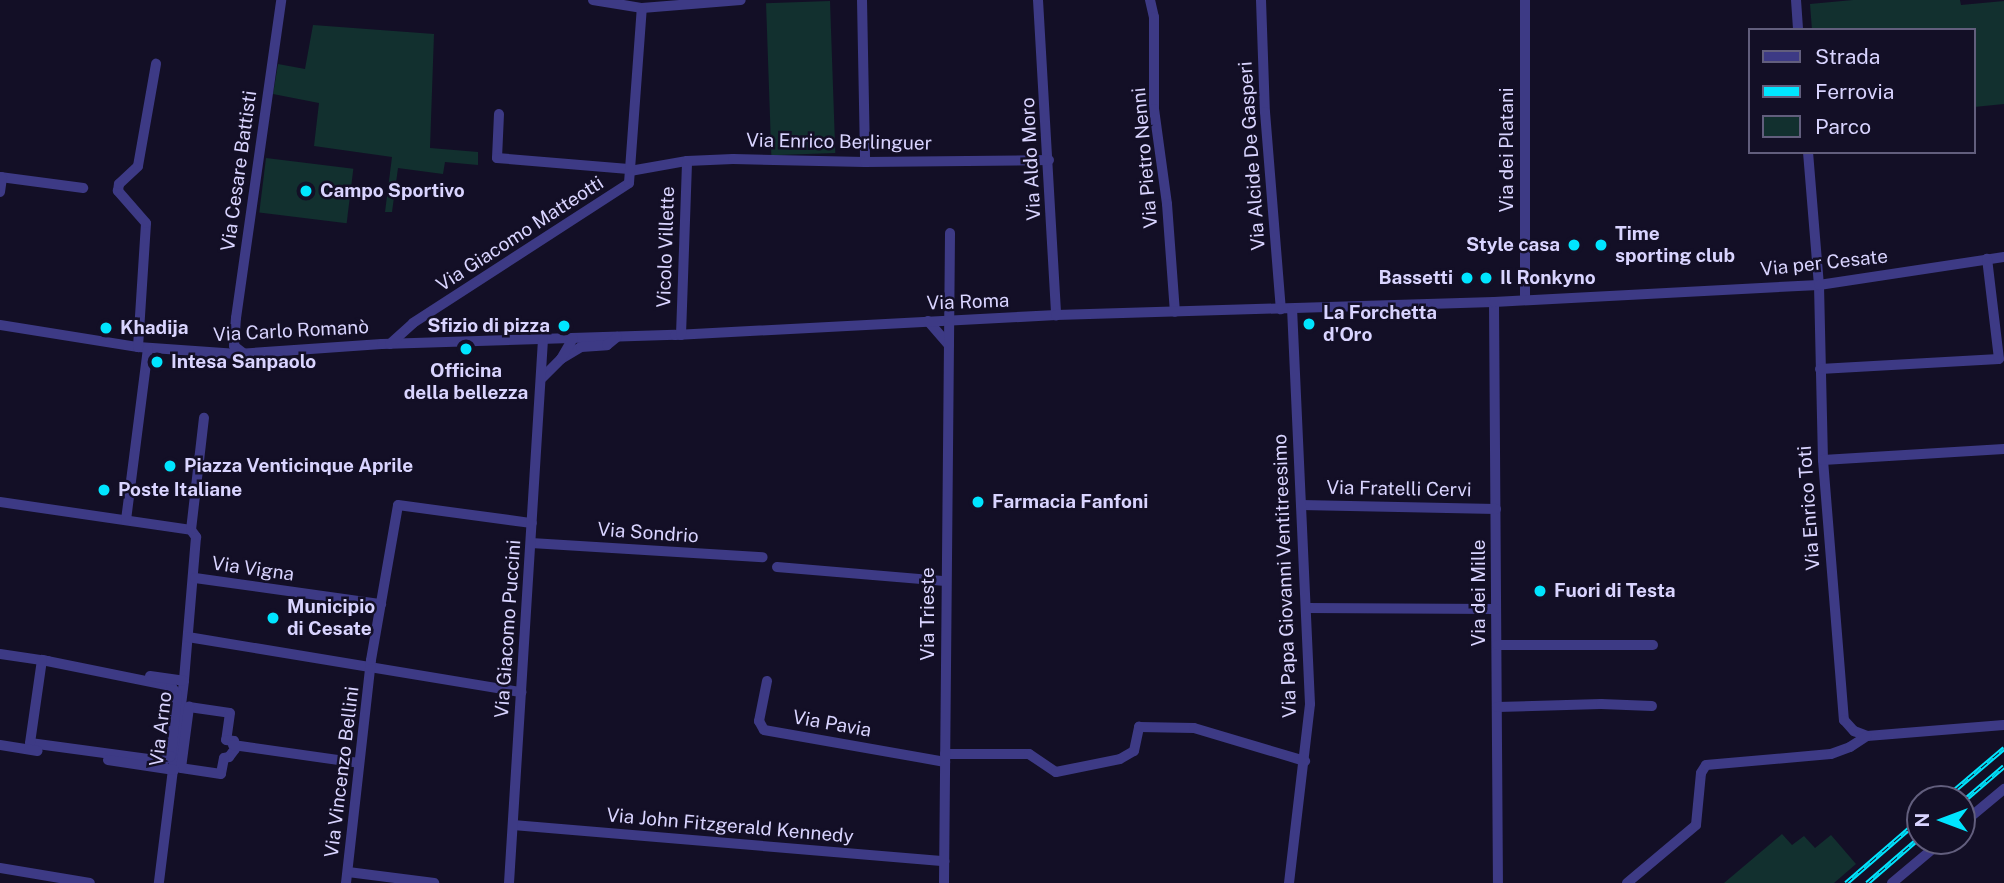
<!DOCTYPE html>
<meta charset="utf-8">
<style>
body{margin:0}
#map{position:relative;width:2004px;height:883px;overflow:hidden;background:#130f26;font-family:"Public Sans",sans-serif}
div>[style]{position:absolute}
.green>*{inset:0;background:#12302f;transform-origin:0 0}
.street>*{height:10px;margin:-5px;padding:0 5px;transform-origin:5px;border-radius:5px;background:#3d3a85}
.rail>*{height:5px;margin-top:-2.5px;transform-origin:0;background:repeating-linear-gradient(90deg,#130f26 0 8px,#00e5ff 0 16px);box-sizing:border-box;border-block:2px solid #00e5ff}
.dots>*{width:19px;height:19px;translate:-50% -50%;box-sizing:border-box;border:4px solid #130f26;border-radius:50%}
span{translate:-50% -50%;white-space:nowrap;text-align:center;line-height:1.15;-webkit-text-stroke:5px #130f26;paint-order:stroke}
.street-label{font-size:19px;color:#d9d4ff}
.poi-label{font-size:19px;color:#d9d4ff;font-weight:700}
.left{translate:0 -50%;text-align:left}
.right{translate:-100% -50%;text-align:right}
.legend{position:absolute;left:1748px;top:28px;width:228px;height:126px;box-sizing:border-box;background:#130f26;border:2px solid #625e7d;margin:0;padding:9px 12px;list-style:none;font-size:21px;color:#d9d4ff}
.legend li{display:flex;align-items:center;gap:14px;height:35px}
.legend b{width:35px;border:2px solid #625e7d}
.north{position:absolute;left:1906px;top:785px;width:70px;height:70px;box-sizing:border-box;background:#130f26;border:2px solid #625e7d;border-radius:50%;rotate:270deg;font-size:19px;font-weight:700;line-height:28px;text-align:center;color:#d9d4ff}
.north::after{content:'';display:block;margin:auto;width:24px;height:32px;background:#00e5ff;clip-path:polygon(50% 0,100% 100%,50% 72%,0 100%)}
</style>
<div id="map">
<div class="green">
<i style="clip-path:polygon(1853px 0,1960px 0,1961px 5px,2004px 1px,2004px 104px,1974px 107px,1974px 30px,1812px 30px,1810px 4px)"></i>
<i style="left:830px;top:1px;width:152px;height:64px;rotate:88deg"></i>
<i style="clip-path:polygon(313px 25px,434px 34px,430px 148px,478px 152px,478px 165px,445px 162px,443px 174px,398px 168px,392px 212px,385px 212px,392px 157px,314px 146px,319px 103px,273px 94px,278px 64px,305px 69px)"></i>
<i style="left:266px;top:158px;width:88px;height:55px;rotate:7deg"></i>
<i style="clip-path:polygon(1782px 834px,1792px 845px,1804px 836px,1815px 848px,1831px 835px,1856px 864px,1834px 883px,1724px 883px)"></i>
</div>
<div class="street">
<i style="left:593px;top:0;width:50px;rotate:9.3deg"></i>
<i style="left:642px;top:8px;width:99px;rotate:-4.6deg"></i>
<i style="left:862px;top:0;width:162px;rotate:88.9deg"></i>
<i style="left:1038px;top:0;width:316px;rotate:86.7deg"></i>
<i style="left:1150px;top:0;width:17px;rotate:77deg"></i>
<i style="left:1154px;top:17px;width:92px;rotate:90deg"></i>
<i style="left:1154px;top:109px;width:96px;rotate:82.2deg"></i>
<i style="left:1167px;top:204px;width:108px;rotate:85.8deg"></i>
<i style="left:1261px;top:0;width:112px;rotate:88deg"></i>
<i style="left:1265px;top:112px;width:198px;rotate:85.4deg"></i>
<i style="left:1525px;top:0;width:300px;rotate:90deg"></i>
<i style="left:1796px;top:0;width:30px;rotate:86deg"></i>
<i style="left:499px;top:114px;width:44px;rotate:92.6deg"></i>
<i style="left:497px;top:158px;width:132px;rotate:4.8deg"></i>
<i style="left:1808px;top:152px;width:133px;rotate:85.3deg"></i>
<i style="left:1819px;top:285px;width:175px;rotate:88.7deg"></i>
<i style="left:1823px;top:460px;width:261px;rotate:85.4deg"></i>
<i style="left:1844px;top:720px;width:15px;rotate:48deg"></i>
<i style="left:1854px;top:731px;width:14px;rotate:21deg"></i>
<i style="left:1867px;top:736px;width:137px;rotate:-4.6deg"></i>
<i style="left:630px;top:171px;width:58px;rotate:-10deg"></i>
<i style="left:687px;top:161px;width:46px;rotate:-2.5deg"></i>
<i style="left:733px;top:159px;width:132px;rotate:1.3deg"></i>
<i style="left:865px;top:162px;width:184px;rotate:-0.6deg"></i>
<i style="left:0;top:177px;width:84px;rotate:7.5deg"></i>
<i style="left:0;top:192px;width:15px;rotate:-82deg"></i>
<i style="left:1494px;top:302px;width:581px;rotate:89.61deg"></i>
<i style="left:928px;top:321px;width:32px;rotate:49deg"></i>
<i style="left:0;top:325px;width:140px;rotate:9.1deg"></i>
<i style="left:138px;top:347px;width:100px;rotate:4deg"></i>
<i style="left:238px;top:354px;width:144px;rotate:-4deg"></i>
<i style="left:382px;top:344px;width:293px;rotate:-1.8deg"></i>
<i style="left:675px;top:335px;width:382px;rotate:-3deg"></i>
<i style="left:1056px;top:315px;width:438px;rotate:-1.7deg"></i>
<i style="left:1494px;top:302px;width:325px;rotate:-3deg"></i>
<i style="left:1819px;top:285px;width:187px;rotate:-8.6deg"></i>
<i style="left:681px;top:335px;width:174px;rotate:-88deg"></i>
<i style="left:390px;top:344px;width:31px;rotate:-42deg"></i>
<i style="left:413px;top:323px;width:257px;rotate:-32.9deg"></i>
<i style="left:629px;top:183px;width:175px;rotate:-85.8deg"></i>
<i style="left:138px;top:347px;width:124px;rotate:-86.3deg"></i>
<i style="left:146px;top:223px;width:43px;rotate:-131.2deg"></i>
<i style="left:118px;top:191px;width:7px;rotate:-82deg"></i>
<i style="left:119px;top:184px;width:26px;rotate:-43deg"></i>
<i style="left:138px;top:166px;width:104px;rotate:-80deg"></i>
<i style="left:243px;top:353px;width:11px;rotate:-142deg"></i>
<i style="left:234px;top:346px;width:28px;rotate:-86deg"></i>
<i style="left:236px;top:318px;width:321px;rotate:-81.9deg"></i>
<i style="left:561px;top:359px;width:23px;rotate:-31deg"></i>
<i style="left:581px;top:347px;width:26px;rotate:-4deg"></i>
<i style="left:607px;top:345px;width:13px;rotate:-39deg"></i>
<i style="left:1820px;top:369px;width:179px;rotate:-3.2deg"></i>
<i style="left:1999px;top:359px;width:101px;rotate:-96.8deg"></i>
<i style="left:542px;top:378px;width:27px;rotate:-45deg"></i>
<i style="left:561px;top:359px;width:24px;rotate:-60deg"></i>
<i style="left:1823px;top:460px;width:181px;rotate:-3.5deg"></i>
<i style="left:0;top:502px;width:193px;rotate:8.3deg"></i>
<i style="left:191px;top:530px;width:9px;rotate:54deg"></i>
<i style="left:196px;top:537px;width:144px;rotate:94.8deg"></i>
<i style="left:184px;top:681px;width:204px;rotate:97.1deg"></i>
<i style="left:1301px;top:505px;width:195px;rotate:1.2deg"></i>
<i style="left:126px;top:520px;width:173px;rotate:-82.7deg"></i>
<i style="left:191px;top:530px;width:113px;rotate:-83.4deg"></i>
<i style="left:531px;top:543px;width:232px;rotate:3.5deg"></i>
<i style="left:777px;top:567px;width:169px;rotate:4.8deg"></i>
<i style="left:195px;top:578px;width:188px;rotate:8deg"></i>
<i style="left:1306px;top:608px;width:190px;rotate:0.3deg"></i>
<i style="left:188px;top:637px;width:338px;rotate:9.4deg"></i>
<i style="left:1497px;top:645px;width:156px"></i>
<i style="left:0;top:654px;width:49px;rotate:8.3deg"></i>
<i style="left:42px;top:660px;width:132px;rotate:11.4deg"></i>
<i style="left:171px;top:686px;width:10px;rotate:53deg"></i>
<i style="left:177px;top:694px;width:62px;rotate:95.5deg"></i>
<i style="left:171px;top:756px;width:9px;rotate:148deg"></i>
<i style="left:163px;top:761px;width:134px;rotate:-172.3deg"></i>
<i style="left:30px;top:743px;width:84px;rotate:-81.8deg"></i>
<i style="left:150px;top:676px;width:34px;rotate:8deg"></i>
<i style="left:767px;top:681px;width:41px;rotate:101.3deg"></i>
<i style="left:759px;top:721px;width:10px;rotate:61deg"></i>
<i style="left:764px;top:730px;width:184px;rotate:10deg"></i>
<i style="left:189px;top:707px;width:41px;rotate:8.3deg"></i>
<i style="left:230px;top:713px;width:27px;rotate:98deg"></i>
<i style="left:226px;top:740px;width:8px;rotate:7deg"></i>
<i style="left:234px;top:741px;width:8px;rotate:83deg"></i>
<i style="left:235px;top:749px;width:10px;rotate:127deg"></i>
<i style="left:229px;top:757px;width:5px;rotate:169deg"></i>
<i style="left:224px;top:758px;width:16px;rotate:101deg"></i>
<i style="left:221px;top:774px;width:40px;rotate:-171.5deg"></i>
<i style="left:181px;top:768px;width:62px;rotate:-82.5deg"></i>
<i style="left:1497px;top:707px;width:104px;rotate:-1.7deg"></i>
<i style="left:1601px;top:704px;width:51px;rotate:2.2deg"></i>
<i style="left:0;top:745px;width:38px;rotate:9deg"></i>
<i style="left:233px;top:745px;width:127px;rotate:8.1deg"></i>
<i style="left:945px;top:754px;width:84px"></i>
<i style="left:1029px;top:754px;width:32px;rotate:34deg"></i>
<i style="left:1056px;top:772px;width:65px;rotate:-11.5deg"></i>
<i style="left:1120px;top:759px;width:16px;rotate:-30deg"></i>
<i style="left:1134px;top:751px;width:25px;rotate:-78deg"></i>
<i style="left:1139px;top:727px;width:55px;rotate:1deg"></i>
<i style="left:1194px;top:728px;width:116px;rotate:16.6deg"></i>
<i style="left:108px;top:760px;width:67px;rotate:8.6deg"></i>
<i style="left:1962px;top:824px;width:55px;rotate:-39.8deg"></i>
<i style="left:513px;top:825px;width:433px;rotate:4.8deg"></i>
<i style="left:0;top:868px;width:91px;rotate:9.5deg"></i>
<i style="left:348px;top:872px;width:87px;rotate:7.3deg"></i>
<i style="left:346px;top:883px;width:224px;rotate:-83.6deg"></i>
<i style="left:371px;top:660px;width:157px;rotate:-80.1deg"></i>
<i style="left:398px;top:505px;width:135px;rotate:7.7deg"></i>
<i style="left:509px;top:883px;width:544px;rotate:-86.42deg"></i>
<i style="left:944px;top:883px;width:650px;rotate:-89.47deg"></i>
<i style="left:1289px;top:883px;width:180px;rotate:-83.3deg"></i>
<i style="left:1310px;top:704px;width:395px;rotate:-92.6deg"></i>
<i style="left:1627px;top:883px;width:90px;rotate:-40deg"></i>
<i style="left:1696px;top:825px;width:52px;rotate:-84.5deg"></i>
<i style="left:1701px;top:773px;width:9px;rotate:-58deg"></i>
<i style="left:1706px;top:765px;width:125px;rotate:-5deg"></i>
<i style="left:1831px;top:754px;width:20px;rotate:-20deg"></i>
<i style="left:1850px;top:747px;width:20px;rotate:-33deg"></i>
<i style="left:1892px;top:883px;width:65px;rotate:-40deg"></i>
</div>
<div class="rail">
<i style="left:1944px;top:799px;width:79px;rotate:-40.4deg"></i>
<i style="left:1962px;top:802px;width:55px;rotate:-40.6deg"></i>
<i style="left:1846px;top:883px;width:98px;rotate:-40.9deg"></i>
<i style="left:1867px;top:883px;width:70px;rotate:-41deg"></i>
</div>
<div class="dots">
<i style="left:306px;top:191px;background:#00e5ff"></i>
<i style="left:1574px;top:245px;background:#00e5ff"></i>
<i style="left:1601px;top:245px;background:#00e5ff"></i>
<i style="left:1467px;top:278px;background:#00e5ff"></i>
<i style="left:1486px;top:278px;background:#00e5ff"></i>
<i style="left:1309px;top:324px;background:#00e5ff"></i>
<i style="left:564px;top:326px;background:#00e5ff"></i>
<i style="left:106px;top:328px;background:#00e5ff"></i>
<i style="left:466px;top:349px;background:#00e5ff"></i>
<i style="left:157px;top:362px;background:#00e5ff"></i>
<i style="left:170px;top:466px;background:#00e5ff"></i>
<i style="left:104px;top:490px;background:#00e5ff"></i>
<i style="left:978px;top:502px;background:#00e5ff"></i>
<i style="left:1540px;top:591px;background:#00e5ff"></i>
<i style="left:273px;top:618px;background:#00e5ff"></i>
</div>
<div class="street-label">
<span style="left:839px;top:142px;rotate:1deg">Via Enrico Berlinguer</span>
<span style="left:1507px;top:150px;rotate:-90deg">Via dei Platani</span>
<span style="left:1252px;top:156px;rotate:-94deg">Via Alcide De Gasperi</span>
<span style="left:1145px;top:158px;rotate:-95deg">Via Pietro Nenni</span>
<span style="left:1031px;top:159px;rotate:-93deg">Via Aldo Moro</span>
<span style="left:239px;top:171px;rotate:-82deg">Via Cesare Battisti</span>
<span style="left:520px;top:234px;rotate:-33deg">Via Giacomo Matteotti</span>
<span style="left:666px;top:247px;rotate:-88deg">Vicolo Villette</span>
<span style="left:1824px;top:263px;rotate:-6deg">Via per Cesate</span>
<span style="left:968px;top:302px;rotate:-2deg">Via Roma</span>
<span style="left:291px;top:331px;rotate:-3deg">Via Carlo Romanò</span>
<span style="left:1399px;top:489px;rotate:1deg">Via Fratelli Cervi</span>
<span style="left:1809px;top:508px;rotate:-94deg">Via Enrico Toti</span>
<span style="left:648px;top:533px;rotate:4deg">Via Sondrio</span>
<span style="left:253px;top:569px;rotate:8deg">Via Vigna</span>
<span style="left:1285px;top:576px;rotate:-92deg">Via Papa Giovanni Ventitreesimo</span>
<span style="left:1479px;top:593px;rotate:-90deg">Via dei Mille</span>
<span style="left:928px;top:614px;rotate:-90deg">Via Trieste</span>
<span style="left:508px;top:629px;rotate:-86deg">Via Giacomo Puccini</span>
<span style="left:832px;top:724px;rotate:10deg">Via Pavia</span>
<span style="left:161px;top:729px;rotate:-83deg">Via Arno</span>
<span style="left:342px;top:772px;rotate:-83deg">Via Vincenzo Bellini</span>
<span style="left:730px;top:826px;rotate:5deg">Via John Fitzgerald Kennedy</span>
</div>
<div class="poi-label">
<span class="left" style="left:320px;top:191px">Campo Sportivo</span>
<span class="left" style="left:1615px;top:245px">Time<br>sporting club</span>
<span class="right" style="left:1560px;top:245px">Style casa</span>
<span class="right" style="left:1453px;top:278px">Bassetti</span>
<span class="left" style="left:1500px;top:278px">Il Ronkyno</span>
<span class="left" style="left:1323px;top:324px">La Forchetta<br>d'Oro</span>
<span class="right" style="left:550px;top:326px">Sfizio di pizza</span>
<span class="left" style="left:120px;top:328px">Khadija</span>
<span class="left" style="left:171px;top:362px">Intesa Sanpaolo</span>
<span style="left:466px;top:382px">Officina<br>della bellezza</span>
<span class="left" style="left:184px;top:466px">Piazza Venticinque Aprile</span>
<span class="left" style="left:118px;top:490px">Poste Italiane</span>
<span class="left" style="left:992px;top:502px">Farmacia Fanfoni</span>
<span class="left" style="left:1554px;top:591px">Fuori di Testa</span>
<span class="left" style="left:287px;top:618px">Municipio<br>di Cesate</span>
</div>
<ul class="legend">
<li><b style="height:9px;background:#3d3a85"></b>Strada</li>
<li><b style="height:9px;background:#00e5ff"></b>Ferrovia</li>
<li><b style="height:19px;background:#12302f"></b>Parco</li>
</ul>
<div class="north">N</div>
</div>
